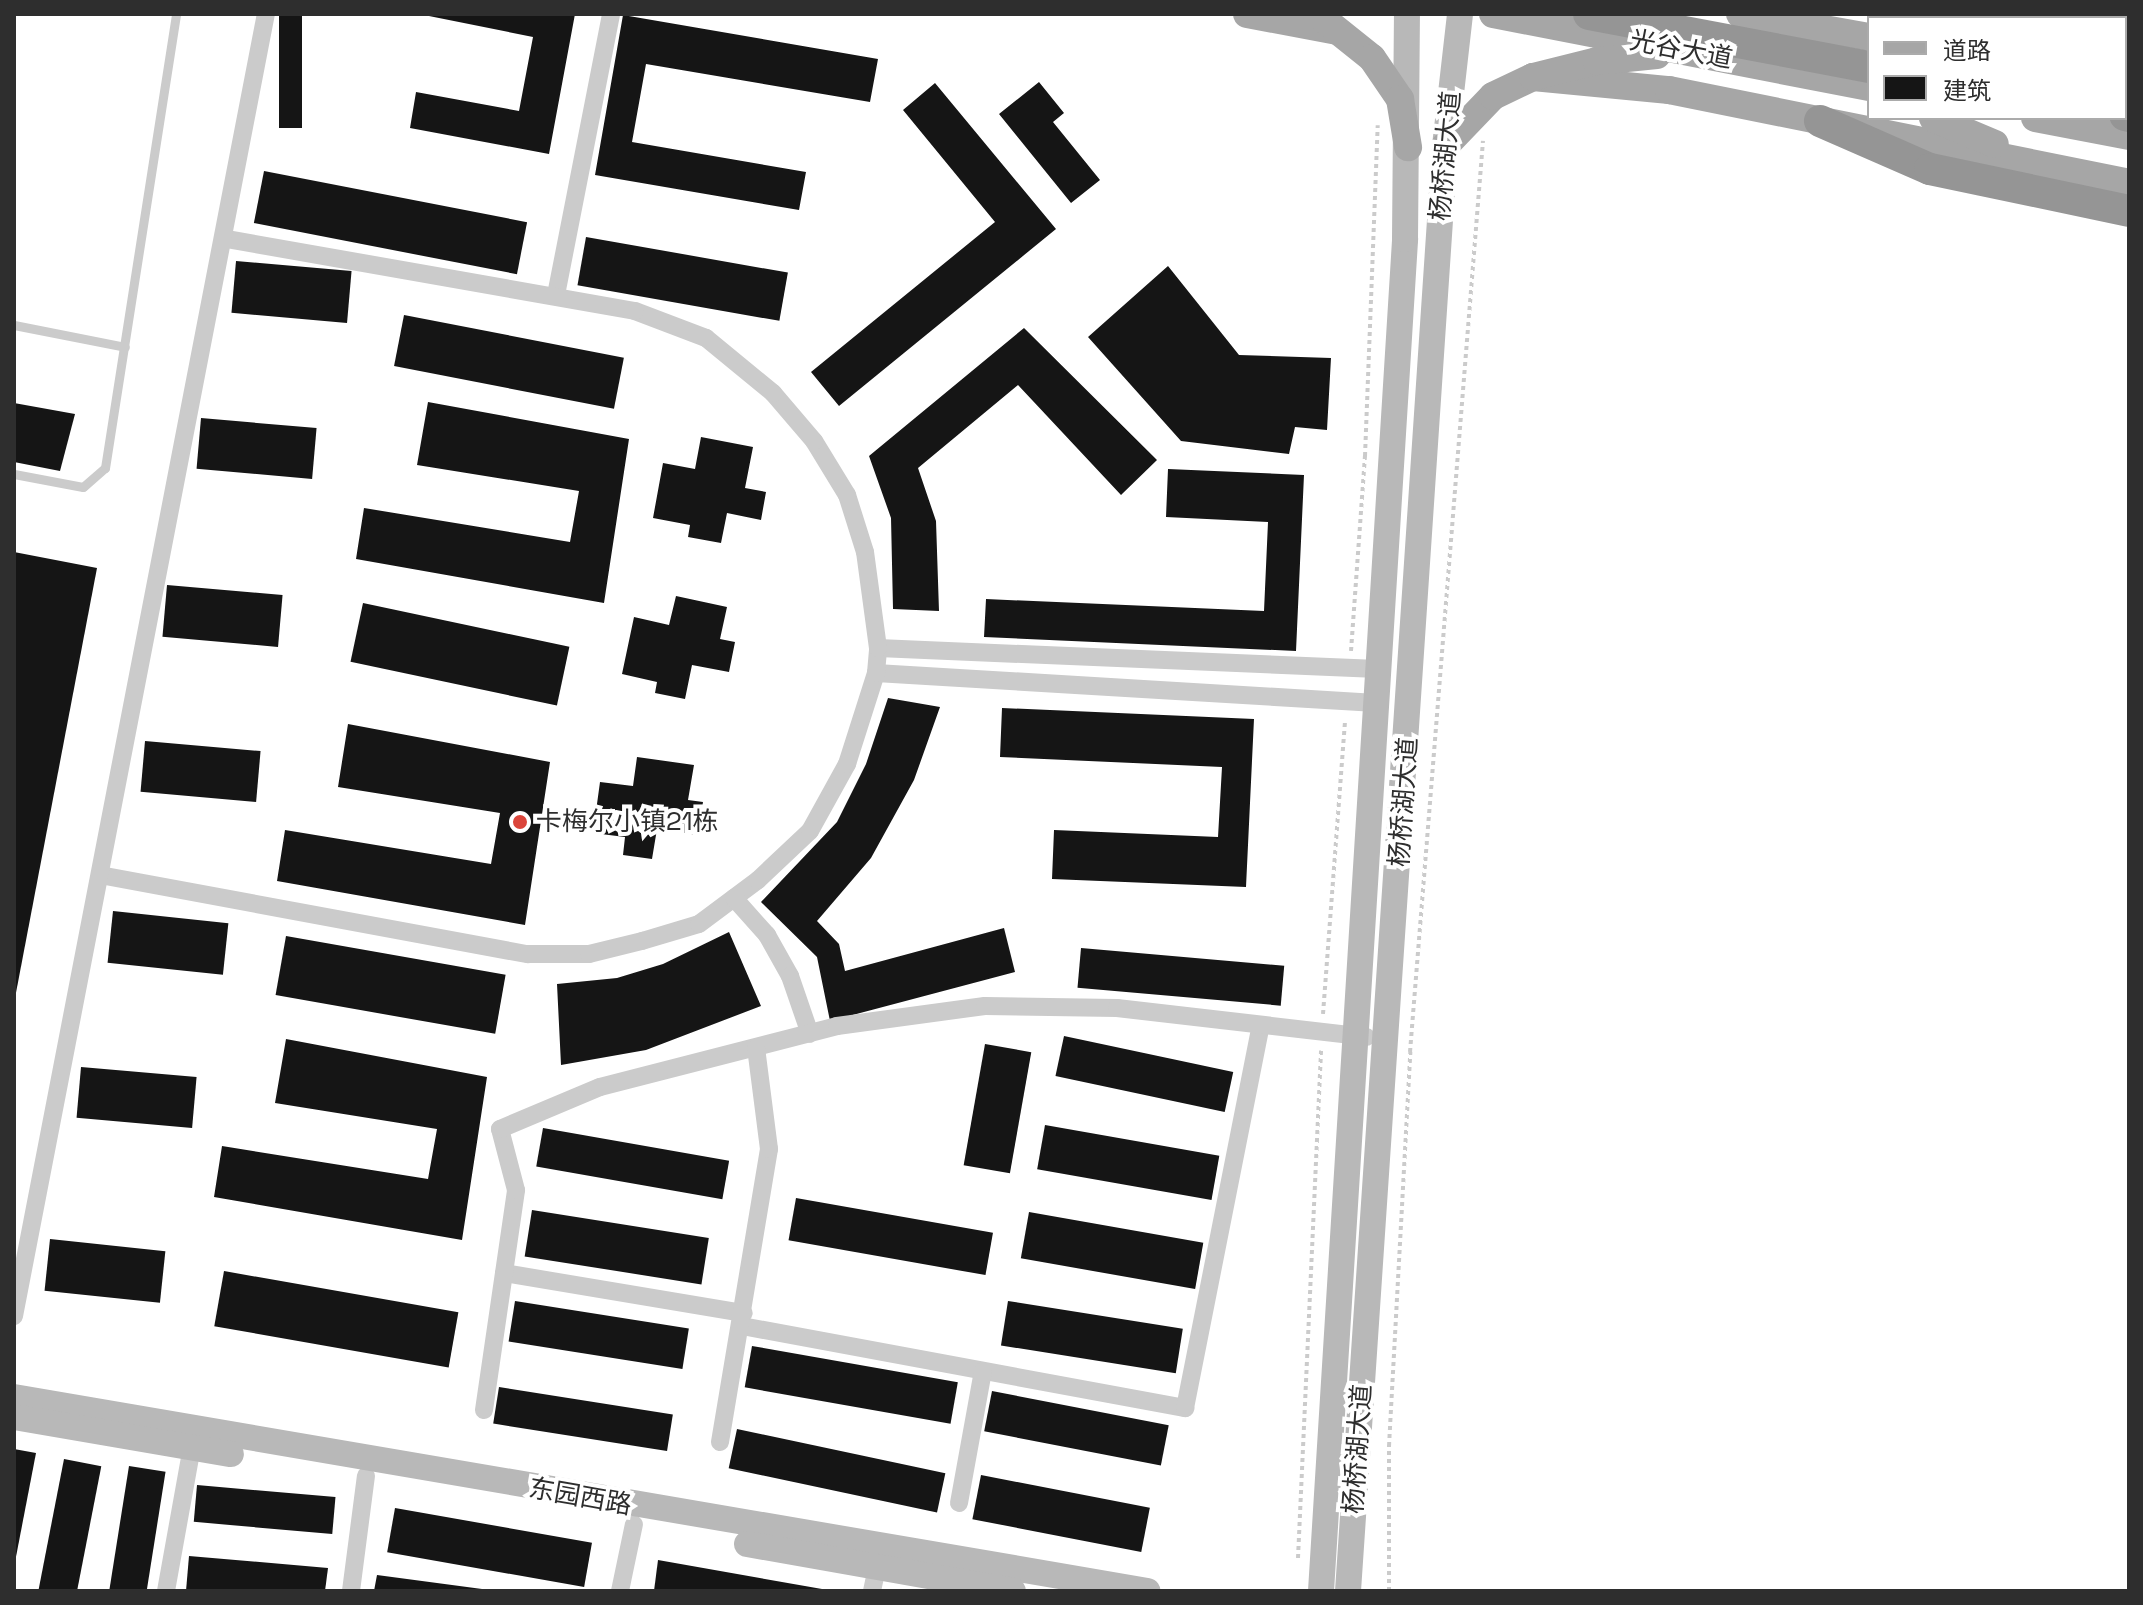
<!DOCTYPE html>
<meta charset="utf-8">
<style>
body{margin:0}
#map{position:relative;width:2143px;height:1605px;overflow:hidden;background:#fff;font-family:"Space Grotesk","Noto Sans SC",sans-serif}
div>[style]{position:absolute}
.building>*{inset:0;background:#151515;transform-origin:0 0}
.path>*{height:4px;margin-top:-2px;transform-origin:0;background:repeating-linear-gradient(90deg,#cbcbcb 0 4px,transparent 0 8px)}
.lane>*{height:9px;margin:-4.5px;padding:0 4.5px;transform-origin:4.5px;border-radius:4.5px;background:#cbcbcb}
.street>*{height:18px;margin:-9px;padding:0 9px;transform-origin:9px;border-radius:9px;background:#cbcbcb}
.secondary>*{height:26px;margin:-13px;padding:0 13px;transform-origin:13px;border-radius:13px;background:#b8b8b8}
.primary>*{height:28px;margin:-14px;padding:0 14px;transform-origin:14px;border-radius:14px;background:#a6a6a6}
.highway>*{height:32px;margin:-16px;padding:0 16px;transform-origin:16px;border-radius:16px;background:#959595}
.dots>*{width:22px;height:22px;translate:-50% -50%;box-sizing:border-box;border:4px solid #fff;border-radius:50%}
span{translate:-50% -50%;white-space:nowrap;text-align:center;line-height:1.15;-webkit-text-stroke:8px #fff;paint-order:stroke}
.street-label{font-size:26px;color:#2e2e2e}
.poi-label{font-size:26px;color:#2e2e2e}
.left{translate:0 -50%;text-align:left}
.frame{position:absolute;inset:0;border:16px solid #2e2e2e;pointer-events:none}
.legend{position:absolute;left:1867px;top:16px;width:260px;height:104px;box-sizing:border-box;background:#fff;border:2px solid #ababab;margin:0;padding:10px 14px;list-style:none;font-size:24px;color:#2e2e2e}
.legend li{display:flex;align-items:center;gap:16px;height:40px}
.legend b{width:40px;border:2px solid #ababab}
</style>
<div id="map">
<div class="building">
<i style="left:279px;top:14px;width:23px;height:114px"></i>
<i style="clip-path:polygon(419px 14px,575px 14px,549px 154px,410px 128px,416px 92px,519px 111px,533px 37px)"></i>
<i style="clip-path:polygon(623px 15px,878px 59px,870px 102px,646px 64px,632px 142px,806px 172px,799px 210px,595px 175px)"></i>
<i style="clip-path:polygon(1039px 82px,1064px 113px,1053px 122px,1100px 180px,1071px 203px,999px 114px)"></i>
<i style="clip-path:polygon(935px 83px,1056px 229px,839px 406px,811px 372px,995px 222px,903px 110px)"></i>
<i style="left:264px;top:171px;width:268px;height:53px;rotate:11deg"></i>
<i style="left:586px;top:237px;width:205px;height:49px;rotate:10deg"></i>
<i style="left:236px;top:261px;width:116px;height:52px;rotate:5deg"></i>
<i style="clip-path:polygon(1168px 266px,1239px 355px,1331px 358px,1327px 430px,1295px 427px,1289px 454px,1181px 441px,1088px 337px)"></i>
<i style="left:404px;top:315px;width:224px;height:52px;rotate:11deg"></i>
<i style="clip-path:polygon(1024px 328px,1157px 460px,1121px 495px,1018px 385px,918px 468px,936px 521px,939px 611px,893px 609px,891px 518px,869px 456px)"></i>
<i style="clip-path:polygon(428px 402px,629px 439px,604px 603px,356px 559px,364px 508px,570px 542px,579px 491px,417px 465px)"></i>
<i style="clip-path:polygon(14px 403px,75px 414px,60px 471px,14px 462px)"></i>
<i style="left:201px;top:418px;width:116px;height:51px;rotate:5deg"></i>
<i style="clip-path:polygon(701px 437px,753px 447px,745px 488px,766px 492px,761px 520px,727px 513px,721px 543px,688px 537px,690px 525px,653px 518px,663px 463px,695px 469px)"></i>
<i style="clip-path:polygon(1168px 469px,1304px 475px,1296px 651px,984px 637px,986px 599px,1264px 611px,1268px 522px,1166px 517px)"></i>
<i style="clip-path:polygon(14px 552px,97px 568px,15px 998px,14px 998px)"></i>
<i style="left:167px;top:585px;width:116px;height:52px;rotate:5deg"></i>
<i style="clip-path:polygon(676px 596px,727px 607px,720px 639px,735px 642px,729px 672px,692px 665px,685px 699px,655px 693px,657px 682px,622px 674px,634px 617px,669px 625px)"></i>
<i style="left:363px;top:603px;width:211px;height:60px;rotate:12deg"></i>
<i style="clip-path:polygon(888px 698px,940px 707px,914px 780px,871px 858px,817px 921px,839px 944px,845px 971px,1004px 928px,1015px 972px,830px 1021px,817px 957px,761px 902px,837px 822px,866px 764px)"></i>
<i style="clip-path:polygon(1002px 708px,1254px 719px,1246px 887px,1052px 879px,1054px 830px,1218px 837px,1222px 767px,1000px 757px)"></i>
<i style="clip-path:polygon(348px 724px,550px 762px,525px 925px,277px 881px,285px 830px,491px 864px,500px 813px,338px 787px)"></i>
<i style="left:145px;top:741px;width:116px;height:51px;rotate:5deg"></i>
<i style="clip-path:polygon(637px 757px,694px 765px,688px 800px,703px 802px,698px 835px,657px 829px,652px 859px,623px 855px,625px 837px,593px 833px,600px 782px,633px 786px)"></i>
<i style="left:113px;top:911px;width:116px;height:52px;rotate:6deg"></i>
<i style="clip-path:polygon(729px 932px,761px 1006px,646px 1050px,561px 1065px,557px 984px,617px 978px,663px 964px)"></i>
<i style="left:286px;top:936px;width:223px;height:60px;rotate:10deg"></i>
<i style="left:1081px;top:948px;width:204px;height:40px;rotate:5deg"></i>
<i style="left:1064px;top:1036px;width:173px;height:41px;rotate:12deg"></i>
<i style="clip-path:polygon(286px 1039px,487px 1077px,462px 1240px,214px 1197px,222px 1146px,428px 1179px,437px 1129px,275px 1103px)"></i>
<i style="left:985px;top:1044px;width:47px;height:123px;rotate:10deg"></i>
<i style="left:81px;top:1067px;width:116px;height:51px;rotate:5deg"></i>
<i style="left:1045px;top:1125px;width:177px;height:45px;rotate:10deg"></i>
<i style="left:543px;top:1128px;width:189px;height:39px;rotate:10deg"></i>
<i style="left:796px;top:1198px;width:200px;height:43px;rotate:10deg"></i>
<i style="left:532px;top:1210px;width:179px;height:47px;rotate:9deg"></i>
<i style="left:1029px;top:1212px;width:177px;height:47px;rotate:10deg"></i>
<i style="left:50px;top:1239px;width:116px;height:52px;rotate:6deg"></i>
<i style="left:224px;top:1271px;width:238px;height:56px;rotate:10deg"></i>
<i style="left:515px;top:1301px;width:176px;height:41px;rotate:9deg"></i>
<i style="left:1008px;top:1301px;width:177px;height:45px;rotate:9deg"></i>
<i style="left:752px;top:1346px;width:209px;height:42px;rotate:10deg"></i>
<i style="left:499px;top:1387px;width:176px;height:37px;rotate:9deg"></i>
<i style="left:992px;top:1391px;width:180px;height:41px;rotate:11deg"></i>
<i style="left:737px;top:1429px;width:213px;height:40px;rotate:12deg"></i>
<i style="clip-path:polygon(14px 1449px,36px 1453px,15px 1562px,14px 1562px)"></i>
<i style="left:64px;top:1459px;width:38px;height:134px;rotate:11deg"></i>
<i style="left:129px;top:1466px;width:37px;height:127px;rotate:9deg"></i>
<i style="left:981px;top:1475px;width:172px;height:45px;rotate:11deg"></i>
<i style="left:197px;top:1485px;width:139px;height:37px;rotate:5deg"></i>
<i style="left:395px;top:1508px;width:200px;height:45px;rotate:10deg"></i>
<i style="clip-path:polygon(189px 1556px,328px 1568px,325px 1591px,186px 1591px)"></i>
<i style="clip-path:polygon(658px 1560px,822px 1589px,822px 1591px,654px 1591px)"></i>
<i style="clip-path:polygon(377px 1575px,482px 1589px,482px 1591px,374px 1591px)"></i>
</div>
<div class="path">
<i style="left:1351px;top:651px;width:196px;rotate:-85.9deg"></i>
<i style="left:1365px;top:456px;width:331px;rotate:-87.8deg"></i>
<i style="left:1323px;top:1014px;width:295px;rotate:-85.7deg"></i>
<i style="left:1298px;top:1558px;width:508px;rotate:-87.4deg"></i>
<i style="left:1389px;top:1591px;width:145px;rotate:-90deg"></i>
<i style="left:1389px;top:1446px;width:395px;rotate:-86.9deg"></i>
<i style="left:1410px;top:1052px;width:914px;rotate:-85.42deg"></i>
</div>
<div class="lane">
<i style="left:14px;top:325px;width:113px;rotate:11.2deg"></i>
<i style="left:14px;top:474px;width:70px;rotate:10.7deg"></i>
<i style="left:83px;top:487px;width:29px;rotate:-41deg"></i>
<i style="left:105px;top:468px;width:460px;rotate:-81.1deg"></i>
</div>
<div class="street">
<i style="left:556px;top:295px;width:286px;rotate:-78.9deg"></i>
<i style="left:878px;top:648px;width:500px;rotate:2.41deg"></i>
<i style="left:876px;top:673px;width:501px;rotate:3.43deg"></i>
<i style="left:100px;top:875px;width:435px;rotate:10.5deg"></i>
<i style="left:528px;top:954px;width:61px"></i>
<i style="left:589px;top:954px;width:55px;rotate:-13.8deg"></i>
<i style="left:642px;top:941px;width:59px;rotate:-16.6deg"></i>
<i style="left:699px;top:924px;width:74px;rotate:-36.7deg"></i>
<i style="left:758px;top:880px;width:71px;rotate:-43.3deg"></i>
<i style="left:810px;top:831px;width:77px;rotate:-61.1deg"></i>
<i style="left:847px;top:764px;width:96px;rotate:-72.3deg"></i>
<i style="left:876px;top:673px;width:25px;rotate:-85deg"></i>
<i style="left:878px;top:648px;width:97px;rotate:-97.7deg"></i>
<i style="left:865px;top:552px;width:60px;rotate:-107.5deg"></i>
<i style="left:847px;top:495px;width:63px;rotate:-121.4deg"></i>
<i style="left:814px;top:441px;width:63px;rotate:-130.5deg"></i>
<i style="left:773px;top:393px;width:87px;rotate:-140.6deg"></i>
<i style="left:706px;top:338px;width:76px;rotate:-159.2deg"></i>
<i style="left:635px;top:311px;width:418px;rotate:-170deg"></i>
<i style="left:734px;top:898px;width:50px;rotate:48.3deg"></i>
<i style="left:767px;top:935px;width:47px;rotate:60.7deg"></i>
<i style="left:790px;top:976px;width:61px;rotate:71deg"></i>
<i style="left:504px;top:1273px;width:243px;rotate:9.5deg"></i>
<i style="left:14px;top:1316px;width:1326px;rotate:-79.05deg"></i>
<i style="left:742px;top:1326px;width:451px;rotate:10.5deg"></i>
<i style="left:1185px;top:1408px;width:390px;rotate:-78.8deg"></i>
<i style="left:484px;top:1410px;width:222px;rotate:-81.7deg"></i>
<i style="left:516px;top:1190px;width:63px;rotate:-104.7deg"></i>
<i style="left:500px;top:1129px;width:108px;rotate:-22.8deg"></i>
<i style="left:600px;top:1087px;width:245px;rotate:-14.4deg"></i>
<i style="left:837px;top:1026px;width:149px;rotate:-7.7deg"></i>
<i style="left:985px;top:1006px;width:132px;rotate:0.9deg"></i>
<i style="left:1117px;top:1008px;width:251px;rotate:6.6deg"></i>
<i style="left:720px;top:1442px;width:297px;rotate:-80.5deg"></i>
<i style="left:769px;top:1149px;width:102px;rotate:-97.3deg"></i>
<i style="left:959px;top:1503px;width:134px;rotate:-79.7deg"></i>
<i style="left:166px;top:1591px;width:146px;rotate:-79.8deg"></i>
<i style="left:351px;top:1591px;width:116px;rotate:-82.6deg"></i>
<i style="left:620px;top:1591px;width:68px;rotate:-78.2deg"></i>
<i style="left:872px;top:1591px;width:25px;rotate:-78deg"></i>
</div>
<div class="secondary">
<i style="left:14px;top:1397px;width:1150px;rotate:9.71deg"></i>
<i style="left:14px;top:1417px;width:220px;rotate:9.7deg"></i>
<i style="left:747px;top:1544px;width:270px;rotate:10deg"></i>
<i style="left:1321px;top:1591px;width:1355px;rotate:-86.44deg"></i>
<i style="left:1405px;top:239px;width:225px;rotate:-89.5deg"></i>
<i style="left:1348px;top:1591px;width:1448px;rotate:-86.16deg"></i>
<i style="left:1445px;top:146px;width:133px;rotate:-83.5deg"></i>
</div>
<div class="primary">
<i style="left:1247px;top:14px;width:92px;rotate:10.7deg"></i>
<i style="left:1317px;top:14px;width:70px;rotate:38.7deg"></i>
<i style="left:1372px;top:58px;width:50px;rotate:55.7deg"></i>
<i style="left:1400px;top:99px;width:49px;rotate:80.5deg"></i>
<i style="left:1493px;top:14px;width:383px;rotate:11deg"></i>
<i style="left:1740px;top:14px;width:131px;rotate:10.1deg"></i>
<i style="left:2008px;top:14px;width:21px;rotate:11deg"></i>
<i style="left:2125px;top:37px;width:4px"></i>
<i style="left:1533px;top:77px;width:137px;rotate:5.5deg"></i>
<i style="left:1669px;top:90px;width:469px;rotate:11.4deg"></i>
<i style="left:2125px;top:84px;width:4px;rotate:14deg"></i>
<i style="left:1933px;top:118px;width:67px;rotate:22.8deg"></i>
<i style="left:2035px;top:118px;width:96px;rotate:10.8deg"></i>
<i style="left:1445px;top:146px;width:69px;rotate:-46.2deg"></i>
<i style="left:1493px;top:96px;width:44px;rotate:-25.4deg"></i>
<i style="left:1533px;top:77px;width:66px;rotate:-14deg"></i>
<i style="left:1597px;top:61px;width:60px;rotate:-5.7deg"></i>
</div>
<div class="highway">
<i style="left:1589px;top:14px;width:285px;rotate:10.7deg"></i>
<i style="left:2125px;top:63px;width:4px;rotate:14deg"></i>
<i style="left:2125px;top:115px;width:4px;rotate:14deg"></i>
<i style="left:1820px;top:121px;width:120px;rotate:23.6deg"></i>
<i style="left:1930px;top:169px;width:203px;rotate:11.9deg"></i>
</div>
<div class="dots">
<i style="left:520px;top:822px;background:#db453b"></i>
</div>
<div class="street-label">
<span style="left:1681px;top:50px;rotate:11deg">光谷大道</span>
<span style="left:1446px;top:156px;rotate:-85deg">杨桥湖大道</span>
<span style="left:1404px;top:802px;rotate:-86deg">杨桥湖大道</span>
<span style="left:1358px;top:1449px;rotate:-86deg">杨桥湖大道</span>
<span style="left:580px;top:1497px;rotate:10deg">东园西路</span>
</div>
<div class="poi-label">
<span class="left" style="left:536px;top:822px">卡梅尔小镇21栋</span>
</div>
<div class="frame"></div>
<ul class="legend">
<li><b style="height:10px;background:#a6a6a6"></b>道路</li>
<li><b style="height:22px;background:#151515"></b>建筑</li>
</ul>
</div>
